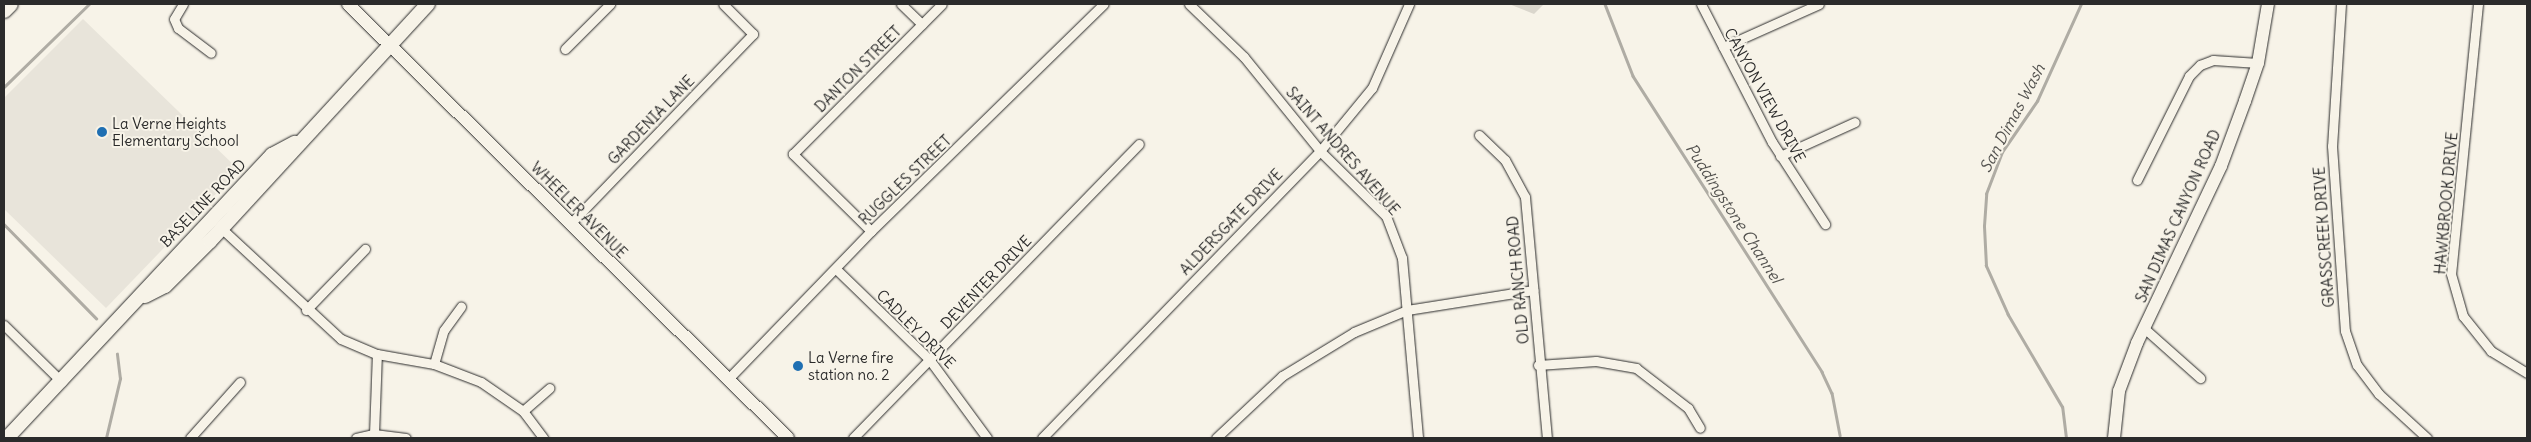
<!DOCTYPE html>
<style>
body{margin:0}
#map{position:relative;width:2531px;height:442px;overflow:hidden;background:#f7f3e8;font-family:Delius,sans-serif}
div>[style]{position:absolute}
.built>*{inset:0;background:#e8e4da}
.green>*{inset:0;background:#dad6cc}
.stream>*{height:2.5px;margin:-1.25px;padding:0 1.25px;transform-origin:1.25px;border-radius:1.25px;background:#afaca4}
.roads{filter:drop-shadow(0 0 1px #2b2b2b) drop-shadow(0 0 1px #2b2b2b)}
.street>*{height:9px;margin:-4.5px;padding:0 4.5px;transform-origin:4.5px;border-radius:4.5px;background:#f7f3e8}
.secondary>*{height:12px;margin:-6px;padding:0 6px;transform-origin:6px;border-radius:6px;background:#f7f3e8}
.primary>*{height:14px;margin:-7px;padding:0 7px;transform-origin:7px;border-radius:7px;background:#f7f3e8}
.highway>*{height:16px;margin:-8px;padding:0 8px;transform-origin:8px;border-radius:8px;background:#f7f3e8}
.dots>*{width:14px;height:14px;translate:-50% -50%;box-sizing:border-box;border:2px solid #f7f3e8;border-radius:50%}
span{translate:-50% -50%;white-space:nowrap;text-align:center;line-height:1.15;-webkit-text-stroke:4px #f7f3e8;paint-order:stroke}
.street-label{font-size:15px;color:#2b2b2b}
.poi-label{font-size:15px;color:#2b2b2b}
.left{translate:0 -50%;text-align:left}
.water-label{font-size:16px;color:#53524f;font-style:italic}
.frame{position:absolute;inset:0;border:5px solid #2b2b2b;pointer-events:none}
</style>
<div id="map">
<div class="built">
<i style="clip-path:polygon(83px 19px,239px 170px,106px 308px,4px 209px,4px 98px)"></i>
</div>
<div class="green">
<i style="clip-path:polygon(1509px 4px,1544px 4px,1534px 14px)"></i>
</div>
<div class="stream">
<i style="left:1605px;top:4px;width:77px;rotate:68.7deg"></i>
<i style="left:1633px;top:76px;width:351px;rotate:57.4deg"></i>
<i style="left:1822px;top:372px;width:23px;rotate:65deg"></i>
<i style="left:1832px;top:393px;width:43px;rotate:79.2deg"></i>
<i style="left:4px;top:87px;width:119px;rotate:-44.3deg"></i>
<i style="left:4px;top:224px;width:132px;rotate:45.6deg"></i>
<i style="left:106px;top:438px;width:61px;rotate:-76.7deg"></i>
<i style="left:120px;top:379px;width:25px;rotate:-97deg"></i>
<i style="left:2066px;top:438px;width:31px;rotate:-97deg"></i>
<i style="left:2062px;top:407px;width:107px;rotate:-120.4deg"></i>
<i style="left:2008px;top:315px;width:54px;rotate:-114.2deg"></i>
<i style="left:1986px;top:266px;width:40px;rotate:-92.9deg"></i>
<i style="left:1984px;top:226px;width:32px;rotate:-86deg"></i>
<i style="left:1986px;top:194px;width:45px;rotate:-69.1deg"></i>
<i style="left:2002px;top:152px;width:62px;rotate:-55.5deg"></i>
<i style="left:2037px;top:101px;width:107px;rotate:-65.6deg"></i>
</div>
<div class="roads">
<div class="street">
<i style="left:183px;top:4px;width:17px;rotate:121deg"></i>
<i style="left:174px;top:19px;width:10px;rotate:66deg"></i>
<i style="left:178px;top:28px;width:41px;rotate:37.1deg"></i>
<i style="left:901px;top:4px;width:29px;rotate:44deg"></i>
<i style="left:1189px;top:4px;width:76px;rotate:43.9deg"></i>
<i style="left:1244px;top:57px;width:121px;rotate:51deg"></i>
<i style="left:1320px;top:151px;width:93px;rotate:44.6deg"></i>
<i style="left:1386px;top:216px;width:45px;rotate:69.1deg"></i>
<i style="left:1402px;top:258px;width:181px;rotate:84.9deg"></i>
<i style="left:1701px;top:4px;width:155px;rotate:62.8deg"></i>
<i style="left:1772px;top:142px;width:98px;rotate:57.1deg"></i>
<i style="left:2341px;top:4px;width:142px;rotate:93.6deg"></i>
<i style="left:2332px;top:146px;width:185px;rotate:86deg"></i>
<i style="left:2345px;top:331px;width:36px;rotate:71deg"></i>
<i style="left:2357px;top:365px;width:36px;rotate:53deg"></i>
<i style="left:2379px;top:394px;width:65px;rotate:42.5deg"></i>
<i style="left:2478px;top:4px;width:271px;rotate:95.7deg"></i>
<i style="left:2451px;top:274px;width:44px;rotate:74.1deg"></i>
<i style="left:2463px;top:316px;width:45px;rotate:51.3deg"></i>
<i style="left:2491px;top:351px;width:42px;rotate:31.4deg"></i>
<i style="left:1723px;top:47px;width:105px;rotate:-24.1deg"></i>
<i style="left:565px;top:49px;width:64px;rotate:-45deg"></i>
<i style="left:1479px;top:135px;width:36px;rotate:44deg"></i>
<i style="left:1505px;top:160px;width:42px;rotate:61.6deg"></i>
<i style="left:1525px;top:197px;width:242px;rotate:84.8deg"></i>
<i style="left:1780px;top:156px;width:82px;rotate:-24.4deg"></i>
<i style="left:2137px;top:180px;width:116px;rotate:-63.4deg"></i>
<i style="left:2189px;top:76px;width:16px;rotate:-45deg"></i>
<i style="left:2200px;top:65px;width:14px;rotate:-21deg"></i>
<i style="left:2213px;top:60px;width:45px;rotate:3.8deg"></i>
<i style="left:570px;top:224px;width:264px;rotate:-46.1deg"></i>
<i style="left:753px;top:34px;width:42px;rotate:-135deg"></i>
<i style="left:221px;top:228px;width:163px;rotate:42.8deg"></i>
<i style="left:341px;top:339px;width:39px;rotate:23deg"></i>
<i style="left:377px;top:354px;width:58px;rotate:10deg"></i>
<i style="left:434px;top:364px;width:50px;rotate:21deg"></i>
<i style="left:481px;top:382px;width:51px;rotate:34.6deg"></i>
<i style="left:523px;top:411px;width:34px;rotate:53deg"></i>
<i style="left:871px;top:231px;width:110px;rotate:-135.4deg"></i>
<i style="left:793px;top:154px;width:211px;rotate:-45.2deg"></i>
<i style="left:836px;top:269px;width:129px;rotate:44.1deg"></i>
<i style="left:929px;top:359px;width:98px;rotate:53.7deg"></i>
<i style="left:306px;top:310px;width:85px;rotate:-46deg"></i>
<i style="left:4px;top:325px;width:81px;rotate:44.5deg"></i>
<i style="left:2145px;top:329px;width:74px;rotate:41.7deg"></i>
<i style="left:434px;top:364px;width:35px;rotate:-74deg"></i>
<i style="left:444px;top:330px;width:29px;rotate:-54deg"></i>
<i style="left:1538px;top:365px;width:58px;rotate:-3.9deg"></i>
<i style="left:1596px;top:361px;width:41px;rotate:9.9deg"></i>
<i style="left:1636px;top:368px;width:66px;rotate:37.6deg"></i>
<i style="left:1688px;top:408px;width:23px;rotate:59deg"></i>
<i style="left:728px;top:379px;width:206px;rotate:-46deg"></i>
<i style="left:871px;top:231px;width:325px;rotate:-44.3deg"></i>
<i style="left:523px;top:411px;width:35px;rotate:-41deg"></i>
<i style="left:374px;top:434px;width:80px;rotate:-87.9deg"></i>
<i style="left:190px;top:438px;width:75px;rotate:-48.2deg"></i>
<i style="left:356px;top:438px;width:18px;rotate:-13deg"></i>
<i style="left:374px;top:434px;width:32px;rotate:7deg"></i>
<i style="left:853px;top:438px;width:410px;rotate:-45.8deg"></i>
<i style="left:1042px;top:438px;width:400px;rotate:-45.9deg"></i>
<i style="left:1320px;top:151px;width:82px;rotate:-50.5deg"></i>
<i style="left:1372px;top:88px;width:92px;rotate:-66.2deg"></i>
<i style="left:1216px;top:438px;width:91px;rotate:-43.2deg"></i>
<i style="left:1282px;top:376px;width:84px;rotate:-31.4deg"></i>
<i style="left:1354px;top:332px;width:57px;rotate:-22.5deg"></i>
<i style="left:1407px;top:310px;width:128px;rotate:-9deg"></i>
</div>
<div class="secondary">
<i style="left:348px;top:4px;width:618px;rotate:44.61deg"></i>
<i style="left:2114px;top:438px;width:47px;rotate:-83.9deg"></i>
<i style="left:2119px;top:391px;width:51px;rotate:-69.4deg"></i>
<i style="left:2137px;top:343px;width:196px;rotate:-64.6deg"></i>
<i style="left:2221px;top:166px;width:69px;rotate:-69.7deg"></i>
<i style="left:2245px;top:101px;width:40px;rotate:-71.1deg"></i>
<i style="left:2258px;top:63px;width:60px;rotate:-80.4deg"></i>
</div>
<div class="primary">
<i style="left:145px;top:296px;width:22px;rotate:-27deg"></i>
<i style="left:165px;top:286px;width:64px;rotate:-45deg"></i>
<i style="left:210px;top:241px;width:322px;rotate:-47.4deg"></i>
<i style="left:7px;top:438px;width:388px;rotate:-46.9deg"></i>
<i style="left:272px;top:155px;width:26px;rotate:-28deg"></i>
</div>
<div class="highway">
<i style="left:4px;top:10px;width:8px;rotate:-45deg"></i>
</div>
</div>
<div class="dots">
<i style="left:102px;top:132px;background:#1f6fb2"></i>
<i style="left:798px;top:366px;background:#1f6fb2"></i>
</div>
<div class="street-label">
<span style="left:858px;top:69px;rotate:-45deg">DANTON STREET</span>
<span style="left:1765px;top:95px;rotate:61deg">CANYON VIEW DRIVE</span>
<span style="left:651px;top:120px;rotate:-46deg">GARDENIA LANE</span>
<span style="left:1343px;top:151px;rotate:49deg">SAINT ANDRES AVENUE</span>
<span style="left:905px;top:180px;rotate:-44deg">RUGGLES STREET</span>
<span style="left:203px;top:203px;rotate:-46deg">BASELINE ROAD</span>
<span style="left:2446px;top:203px;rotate:-85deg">HAWKBROOK DRIVE</span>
<span style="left:579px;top:210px;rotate:45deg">WHEELER AVENUE</span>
<span style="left:2178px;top:216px;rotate:-66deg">SAN DIMAS CANYON ROAD</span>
<span style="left:1231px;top:222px;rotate:-46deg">ALDERSGATE DRIVE</span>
<span style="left:2324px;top:237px;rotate:-94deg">GRASSCREEK DRIVE</span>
<span style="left:1518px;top:280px;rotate:-95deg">OLD RANCH ROAD</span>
<span style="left:986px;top:282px;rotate:-46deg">DEVENTER DRIVE</span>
<span style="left:916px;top:329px;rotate:45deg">CADLEY DRIVE</span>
</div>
<div class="poi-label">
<span class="left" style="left:112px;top:132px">La Verne Heights<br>Elementary School</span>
<span class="left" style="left:808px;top:366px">La Verne fire<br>station no. 2</span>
</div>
<div class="water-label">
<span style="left:2012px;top:118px;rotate:-62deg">San Dimas Wash</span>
<span style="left:1734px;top:213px;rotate:57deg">Puddingstone Channel</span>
</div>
<div class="frame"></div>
</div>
